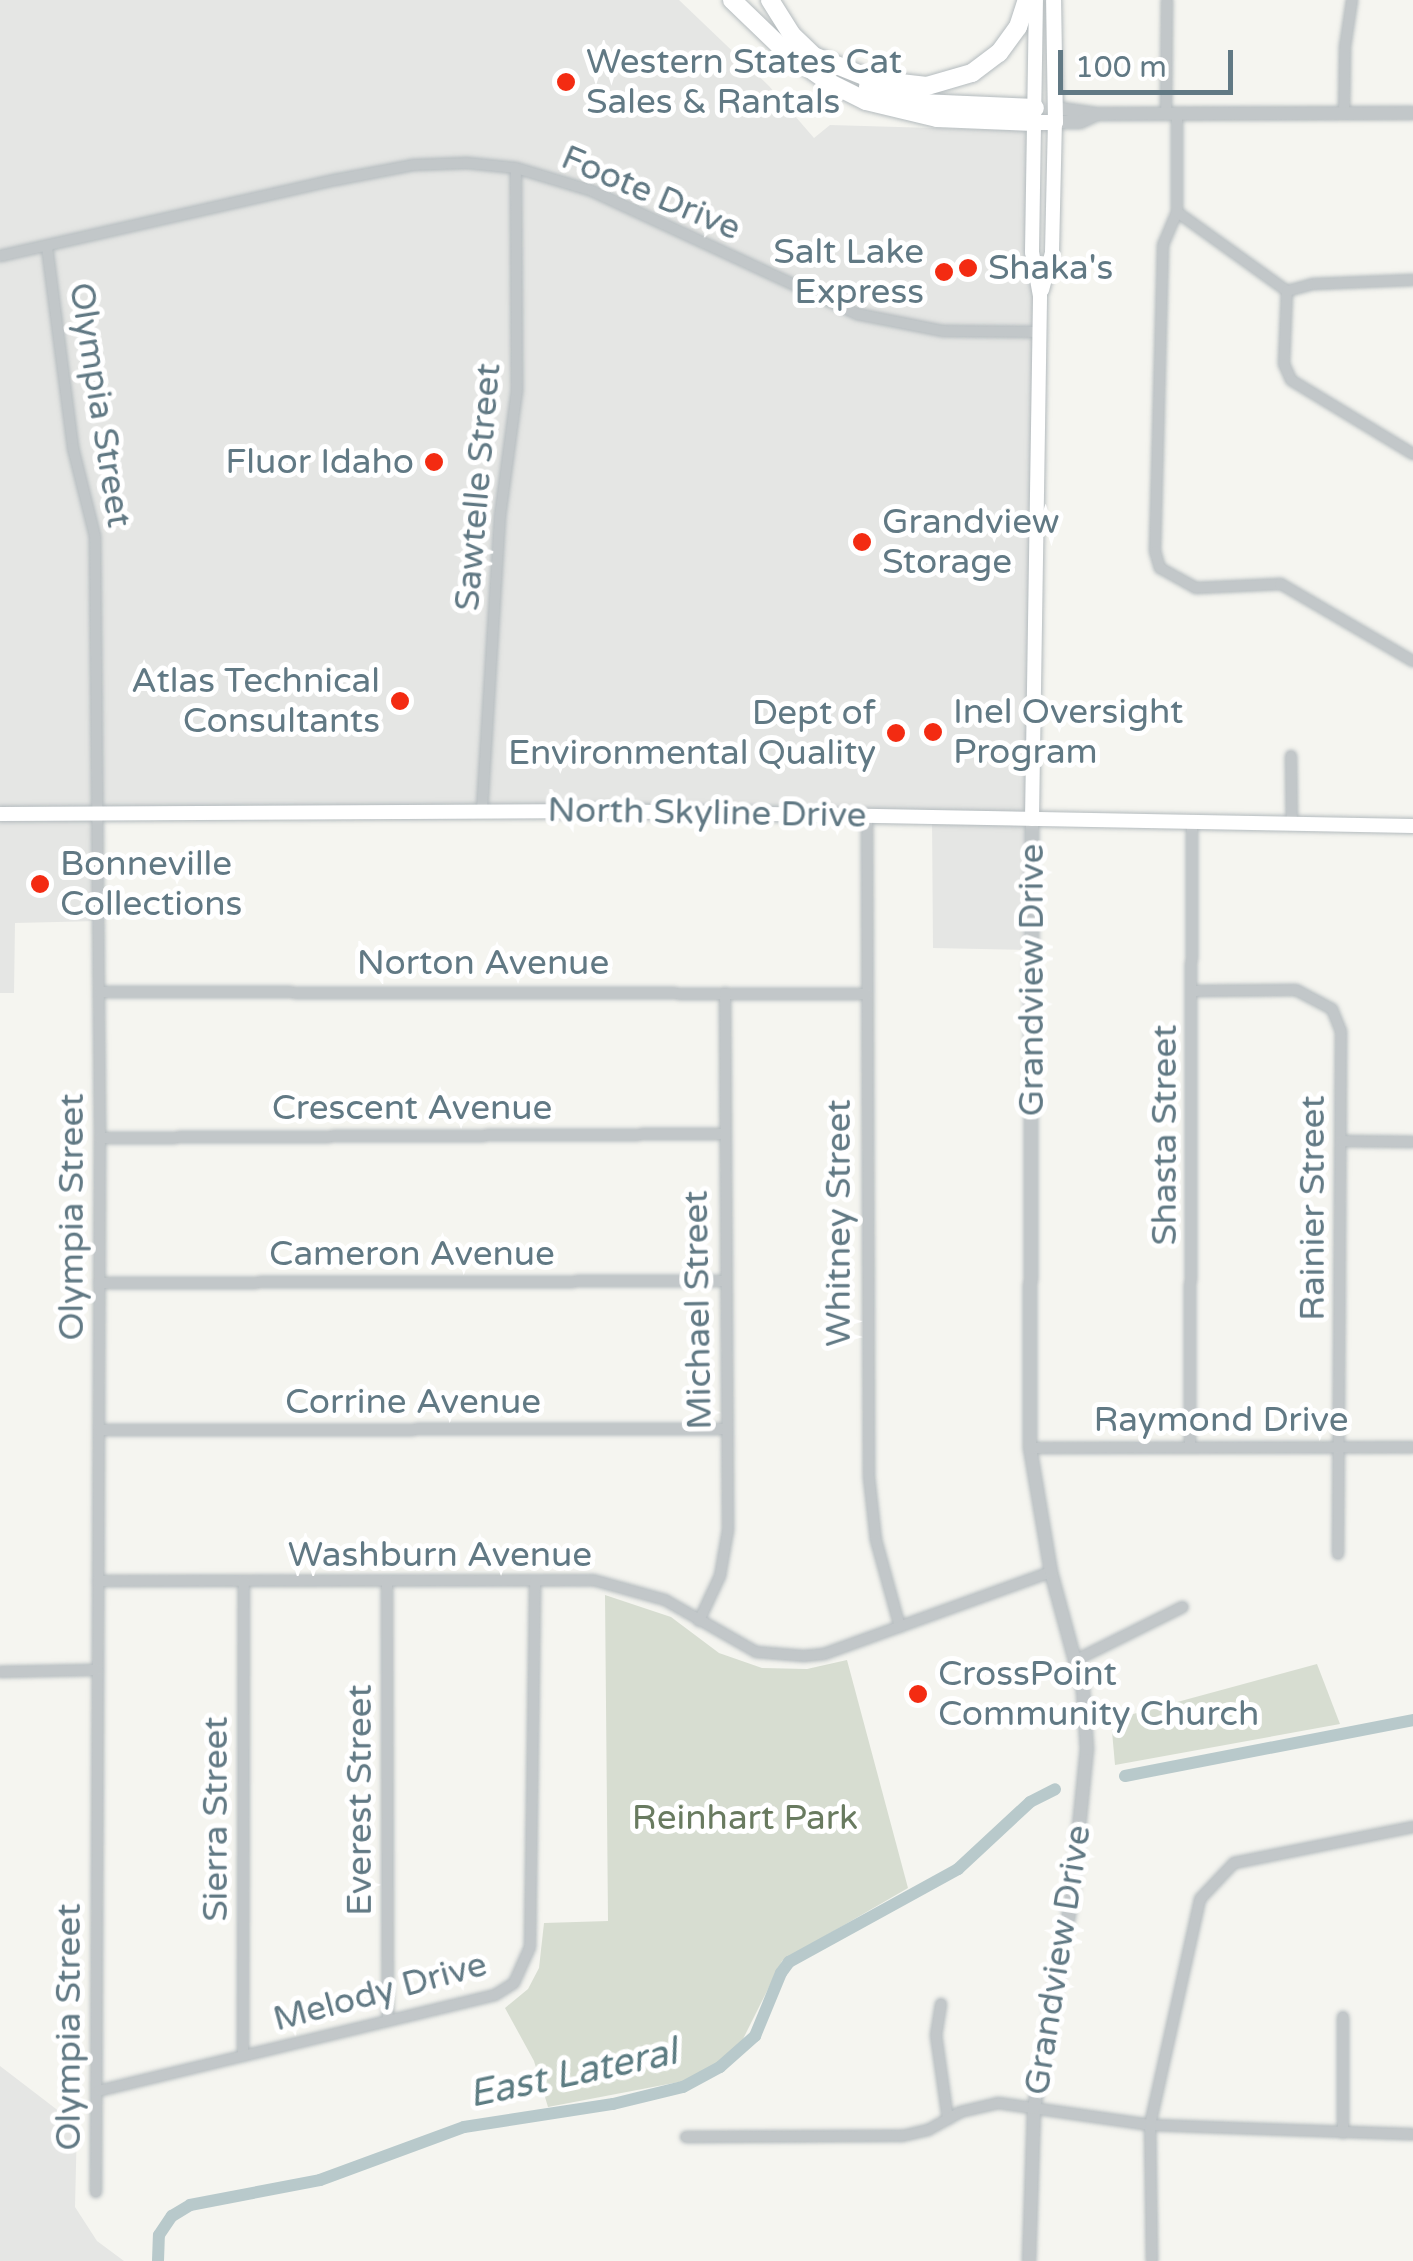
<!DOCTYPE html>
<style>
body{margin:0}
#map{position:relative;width:1413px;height:2261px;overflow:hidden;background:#f5f5f0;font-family:"Varela Round",sans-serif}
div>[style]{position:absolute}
.built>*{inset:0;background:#e5e6e4}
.green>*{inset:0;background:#d7ddd1}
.canal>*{height:12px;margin:-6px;padding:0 6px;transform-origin:6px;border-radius:6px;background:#b8c9cb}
.roads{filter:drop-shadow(0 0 2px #b4bbbe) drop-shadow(0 0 2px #b4bbbe)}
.minor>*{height:10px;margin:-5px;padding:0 5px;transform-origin:5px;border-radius:5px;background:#c2c7c9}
.tertiary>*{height:12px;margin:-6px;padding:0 6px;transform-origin:6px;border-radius:6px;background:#c2c7c9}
.secondary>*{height:14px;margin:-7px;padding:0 7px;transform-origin:7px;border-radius:7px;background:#fff}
.trunk>*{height:15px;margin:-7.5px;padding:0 7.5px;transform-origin:7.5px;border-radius:7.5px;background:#fff}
.motorway>*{height:18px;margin:-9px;padding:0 9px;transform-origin:9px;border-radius:9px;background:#fff}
.dots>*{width:28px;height:28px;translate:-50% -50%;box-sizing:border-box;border:5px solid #fff;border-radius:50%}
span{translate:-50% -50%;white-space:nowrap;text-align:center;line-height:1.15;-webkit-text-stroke:10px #fff;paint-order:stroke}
.poi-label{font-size:35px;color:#617984}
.left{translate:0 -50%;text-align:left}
.right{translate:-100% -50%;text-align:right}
.street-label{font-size:35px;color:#617984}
.park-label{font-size:35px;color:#697b60}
.water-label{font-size:38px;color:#5c7c82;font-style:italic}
.scale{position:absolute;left:1058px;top:50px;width:175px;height:45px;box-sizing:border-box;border:5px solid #617984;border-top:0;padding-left:12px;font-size:30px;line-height:35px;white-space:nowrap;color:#617984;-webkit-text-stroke:8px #fff;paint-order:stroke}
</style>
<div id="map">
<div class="built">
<i style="clip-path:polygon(0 0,679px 0,769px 86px,814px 138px,830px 125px,1034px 131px,1040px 296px,1032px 950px,933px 948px,932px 818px,99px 813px,99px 921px,15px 923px,14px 993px,0 993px)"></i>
<i style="clip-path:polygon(0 2066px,77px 2125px,75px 2207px,97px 2241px,124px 2261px,0 2261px)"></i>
</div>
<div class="green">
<i style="clip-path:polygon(605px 1595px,671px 1617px,719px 1653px,762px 1668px,807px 1669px,847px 1660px,908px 1888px,782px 1961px,740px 2045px,700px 2078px,548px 2107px,534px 2061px,505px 2008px,528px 1989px,539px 1968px,544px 1923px,608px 1921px)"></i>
<i style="clip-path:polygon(1317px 1664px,1340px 1724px,1115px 1765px,1111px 1720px)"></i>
</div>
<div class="canal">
<i style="left:1125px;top:1776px;width:293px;rotate:-11deg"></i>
<i style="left:158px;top:2261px;width:26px;rotate:-88deg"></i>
<i style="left:159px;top:2235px;width:23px;rotate:-56deg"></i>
<i style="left:172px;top:2216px;width:21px;rotate:-31deg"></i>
<i style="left:190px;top:2205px;width:132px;rotate:-10.9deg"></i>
<i style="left:320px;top:2180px;width:153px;rotate:-20.2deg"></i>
<i style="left:464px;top:2127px;width:151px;rotate:-8.8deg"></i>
<i style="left:613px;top:2104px;width:72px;rotate:-13.7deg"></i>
<i style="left:683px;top:2087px;width:42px;rotate:-28.4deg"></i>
<i style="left:720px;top:2067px;width:47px;rotate:-41.5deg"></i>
<i style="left:755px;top:2036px;width:68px;rotate:-67.6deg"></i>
<i style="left:781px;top:1973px;width:14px;rotate:-54deg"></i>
<i style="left:789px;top:1962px;width:193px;rotate:-28.8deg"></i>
<i style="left:958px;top:1869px;width:98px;rotate:-42.9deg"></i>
<i style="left:1030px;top:1802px;width:28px;rotate:-27deg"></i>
</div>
<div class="roads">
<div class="minor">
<i style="left:1344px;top:113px;width:66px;rotate:-89.1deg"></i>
<i style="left:1345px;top:47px;width:48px;rotate:-81.5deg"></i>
<i style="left:1166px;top:114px;width:114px;rotate:-89.5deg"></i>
<i style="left:1177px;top:114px;width:98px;rotate:90deg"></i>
<i style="left:1177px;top:212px;width:36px;rotate:113deg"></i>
<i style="left:1163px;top:245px;width:306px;rotate:91.5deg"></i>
<i style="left:1155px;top:551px;width:18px;rotate:74deg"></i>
<i style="left:1160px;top:568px;width:41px;rotate:29.1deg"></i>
<i style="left:1196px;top:588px;width:85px;rotate:-2.7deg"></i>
<i style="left:1281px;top:584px;width:153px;rotate:30.3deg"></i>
<i style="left:1177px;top:212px;width:135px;rotate:35.7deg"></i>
<i style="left:47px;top:247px;width:203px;rotate:82.6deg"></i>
<i style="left:73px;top:448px;width:91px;rotate:76deg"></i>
<i style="left:95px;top:536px;width:591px;rotate:89.52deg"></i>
<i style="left:100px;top:1127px;width:1065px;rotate:90.22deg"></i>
<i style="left:0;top:256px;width:344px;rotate:-12.8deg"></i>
<i style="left:335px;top:180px;width:79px;rotate:-10.9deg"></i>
<i style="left:413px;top:165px;width:54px;rotate:-2.1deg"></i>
<i style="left:467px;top:163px;width:49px;rotate:5.8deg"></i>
<i style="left:516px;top:168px;width:79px;rotate:16.8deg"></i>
<i style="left:592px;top:191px;width:292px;rotate:24.9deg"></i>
<i style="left:857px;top:314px;width:88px;rotate:11.2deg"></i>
<i style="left:943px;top:331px;width:96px;rotate:0.6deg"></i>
<i style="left:1287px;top:291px;width:73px;rotate:92.4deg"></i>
<i style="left:1284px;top:364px;width:17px;rotate:66deg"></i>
<i style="left:1291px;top:380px;width:143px;rotate:31.2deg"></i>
<i style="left:1287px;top:291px;width:27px;rotate:-15deg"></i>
<i style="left:1313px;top:284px;width:100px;rotate:-2.3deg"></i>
<i style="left:1291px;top:756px;width:69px;rotate:89.2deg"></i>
<i style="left:482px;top:810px;width:295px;rotate:-86.5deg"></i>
<i style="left:500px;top:516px;width:126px;rotate:-82.3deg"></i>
<i style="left:517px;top:391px;width:223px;rotate:-90.3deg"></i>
<i style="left:867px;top:816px;width:661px;rotate:89.83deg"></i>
<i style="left:869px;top:1477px;width:63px;rotate:83.7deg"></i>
<i style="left:876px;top:1540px;width:90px;rotate:74.6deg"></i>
<i style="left:1193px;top:991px;width:103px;rotate:-0.6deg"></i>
<i style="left:1296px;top:990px;width:41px;rotate:27.8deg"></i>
<i style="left:1332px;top:1009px;width:24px;rotate:68deg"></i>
<i style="left:1341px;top:1031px;width:523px;rotate:90.33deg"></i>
<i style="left:100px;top:992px;width:767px;rotate:0.15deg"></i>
<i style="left:100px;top:1138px;width:623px;rotate:-0.37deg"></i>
<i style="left:1342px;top:1141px;width:71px;rotate:0.8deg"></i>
<i style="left:99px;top:1283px;width:627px;rotate:-0.18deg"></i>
<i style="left:99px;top:1430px;width:628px;rotate:-0.09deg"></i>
<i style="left:1190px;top:1446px;width:623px;rotate:-89.82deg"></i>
<i style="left:1030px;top:1448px;width:383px;rotate:-0.1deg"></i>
<i style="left:98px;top:1581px;width:495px;rotate:-0.1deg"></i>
<i style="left:593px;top:1580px;width:75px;rotate:15.5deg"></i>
<i style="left:665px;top:1600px;width:105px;rotate:29.7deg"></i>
<i style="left:756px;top:1652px;width:48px;rotate:4.8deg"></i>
<i style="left:804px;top:1656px;width:20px;rotate:-6deg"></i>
<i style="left:824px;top:1654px;width:241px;rotate:-19.9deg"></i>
<i style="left:387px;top:1581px;width:438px;rotate:89.9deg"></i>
<i style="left:699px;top:1621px;width:50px;rotate:-65deg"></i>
<i style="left:720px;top:1576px;width:47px;rotate:-80.1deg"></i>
<i style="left:728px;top:1530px;width:537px;rotate:-90.32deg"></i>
<i style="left:1076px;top:1660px;width:119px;rotate:-26.4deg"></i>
<i style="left:0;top:1672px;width:98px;rotate:-1.2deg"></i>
<i style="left:941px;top:2004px;width:31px;rotate:99deg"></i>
<i style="left:936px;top:2035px;width:85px;rotate:81.9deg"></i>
<i style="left:243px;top:2056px;width:475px;rotate:-89.9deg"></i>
<i style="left:98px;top:2091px;width:408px;rotate:-13.6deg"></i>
<i style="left:495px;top:1995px;width:22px;rotate:-32deg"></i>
<i style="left:514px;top:1983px;width:39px;rotate:-66deg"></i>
<i style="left:530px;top:1947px;width:366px;rotate:-89.2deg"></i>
<i style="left:1343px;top:2133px;width:116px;rotate:-90deg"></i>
<i style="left:686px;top:2137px;width:216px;rotate:-0.3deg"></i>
<i style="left:902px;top:2136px;width:27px;rotate:-13deg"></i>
<i style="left:928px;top:2130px;width:37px;rotate:-29deg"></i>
<i style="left:960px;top:2112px;width:39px;rotate:-13deg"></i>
<i style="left:998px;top:2103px;width:154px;rotate:8.2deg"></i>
<i style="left:1150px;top:2125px;width:263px;rotate:2deg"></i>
<i style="left:1152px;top:2261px;width:136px;rotate:-90.8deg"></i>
<i style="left:1150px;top:2125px;width:231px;rotate:-77.5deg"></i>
<i style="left:1200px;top:1899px;width:50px;rotate:-46.6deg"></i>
<i style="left:1234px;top:1863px;width:183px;rotate:-11.4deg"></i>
</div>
<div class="tertiary">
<i style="left:1055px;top:108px;width:42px;rotate:8.1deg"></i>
<i style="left:1097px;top:114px;width:316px;rotate:-0.2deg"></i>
<i style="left:1055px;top:122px;width:25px"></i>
<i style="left:1080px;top:122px;width:19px;rotate:-25deg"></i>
<i style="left:1029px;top:2261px;width:153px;rotate:-88.1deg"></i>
<i style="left:1034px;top:2108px;width:215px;rotate:-79.8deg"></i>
<i style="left:1072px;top:1896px;width:148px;rotate:-84.2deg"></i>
<i style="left:1087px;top:1749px;width:59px;rotate:-93.9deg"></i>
<i style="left:1083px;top:1690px;width:122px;rotate:-105.2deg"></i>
<i style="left:1051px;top:1572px;width:126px;rotate:-99.6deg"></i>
<i style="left:1030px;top:1448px;width:629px;rotate:-89.82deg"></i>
</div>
<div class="secondary">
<i style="left:1042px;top:290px;width:39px;rotate:-75deg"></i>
<i style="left:1052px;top:252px;width:130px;rotate:-88.7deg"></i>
<i style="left:0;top:814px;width:604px;rotate:-0.28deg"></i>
<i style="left:604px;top:811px;width:809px;rotate:1.06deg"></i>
<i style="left:1032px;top:819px;width:523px;rotate:-89.12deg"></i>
<i style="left:1040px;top:296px;width:45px;rotate:-100.3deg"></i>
<i style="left:1032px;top:252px;width:252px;rotate:-89.1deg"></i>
</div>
<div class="trunk">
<i style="left:1034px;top:122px;width:21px"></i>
<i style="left:1055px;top:122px;width:122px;rotate:-90.9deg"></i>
</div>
<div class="motorway">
<i style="left:732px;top:0;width:75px;rotate:43.9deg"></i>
<i style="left:786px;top:52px;width:54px;rotate:35.2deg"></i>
<i style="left:830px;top:83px;width:40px;rotate:26.6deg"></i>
<i style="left:866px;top:101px;width:73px;rotate:13.5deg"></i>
<i style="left:937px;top:118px;width:97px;rotate:2.4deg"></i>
<i style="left:770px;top:0;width:41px;rotate:57.8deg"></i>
<i style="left:792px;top:35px;width:30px;rotate:44deg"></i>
<i style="left:814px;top:56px;width:65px;rotate:21.8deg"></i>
<i style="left:874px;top:80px;width:53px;rotate:6.5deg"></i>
<i style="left:927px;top:86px;width:47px;rotate:-16.1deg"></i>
<i style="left:972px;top:73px;width:34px;rotate:-37deg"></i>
<i style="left:999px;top:53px;width:32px;rotate:-54deg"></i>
<i style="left:1018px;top:27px;width:28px;rotate:-72deg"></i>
<i style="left:868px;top:86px;width:56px;rotate:17.8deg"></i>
<i style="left:921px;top:103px;width:114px;rotate:2.5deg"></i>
</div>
</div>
<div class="dots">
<i style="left:566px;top:82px;background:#f32b12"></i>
<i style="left:968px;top:268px;background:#f32b12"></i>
<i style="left:944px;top:272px;background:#f32b12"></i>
<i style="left:434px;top:462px;background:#f32b12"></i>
<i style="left:862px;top:542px;background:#f32b12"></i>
<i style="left:400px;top:701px;background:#f32b12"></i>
<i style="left:933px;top:732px;background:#f32b12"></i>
<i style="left:896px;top:733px;background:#f32b12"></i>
<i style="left:40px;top:884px;background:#f32b12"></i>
<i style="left:918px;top:1694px;background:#f32b12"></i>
</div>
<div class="poi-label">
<span class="left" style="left:586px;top:82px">Western States Cat<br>Sales &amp; Rantals</span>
<span class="right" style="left:924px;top:272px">Salt Lake<br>Express</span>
<span class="left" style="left:988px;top:268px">Shaka's</span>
<span class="right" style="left:414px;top:462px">Fluor Idaho</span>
<span class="left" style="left:882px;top:542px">Grandview<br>Storage</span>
<span class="right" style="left:380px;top:701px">Atlas Technical<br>Consultants</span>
<span class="left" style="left:953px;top:732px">Inel Oversight<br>Program</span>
<span class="right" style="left:876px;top:733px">Dept of<br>Environmental Quality</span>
<span class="left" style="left:60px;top:884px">Bonneville<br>Collections</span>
<span class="left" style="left:938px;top:1694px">CrossPoint<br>Community Church</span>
</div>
<div class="street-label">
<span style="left:651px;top:193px;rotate:23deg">Foote Drive</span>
<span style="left:100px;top:405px;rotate:81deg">Olympia Street</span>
<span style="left:478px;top:487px;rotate:-85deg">Sawtelle Street</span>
<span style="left:707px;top:813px;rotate:1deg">North Skyline Drive</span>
<span style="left:483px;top:963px">Norton Avenue</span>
<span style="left:1032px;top:980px;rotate:-90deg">Grandview Drive</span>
<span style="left:412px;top:1108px">Crescent Avenue</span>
<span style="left:1165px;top:1135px;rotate:-90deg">Shasta Street</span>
<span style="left:1313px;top:1208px;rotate:-90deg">Rainier Street</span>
<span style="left:72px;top:1217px;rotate:-90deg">Olympia Street</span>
<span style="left:839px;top:1223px;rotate:-90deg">Whitney Street</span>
<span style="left:412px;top:1254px">Cameron Avenue</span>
<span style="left:698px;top:1310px;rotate:-91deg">Michael Street</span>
<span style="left:413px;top:1402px">Corrine Avenue</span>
<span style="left:1221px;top:1420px">Raymond Drive</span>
<span style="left:440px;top:1555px">Washburn Avenue</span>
<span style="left:360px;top:1800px;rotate:-90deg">Everest Street</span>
<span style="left:216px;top:1819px;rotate:-90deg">Sierra Street</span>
<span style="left:1058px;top:1960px;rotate:-81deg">Grandview Drive</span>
<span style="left:380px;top:1992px;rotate:-15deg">Melody Drive</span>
<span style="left:69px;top:2027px;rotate:-90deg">Olympia Street</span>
</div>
<div class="park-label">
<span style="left:745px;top:1818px">Reinhart Park</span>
</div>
<div class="water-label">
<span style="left:573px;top:2074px;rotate:-12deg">East Lateral</span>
</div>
<div class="scale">100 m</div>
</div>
